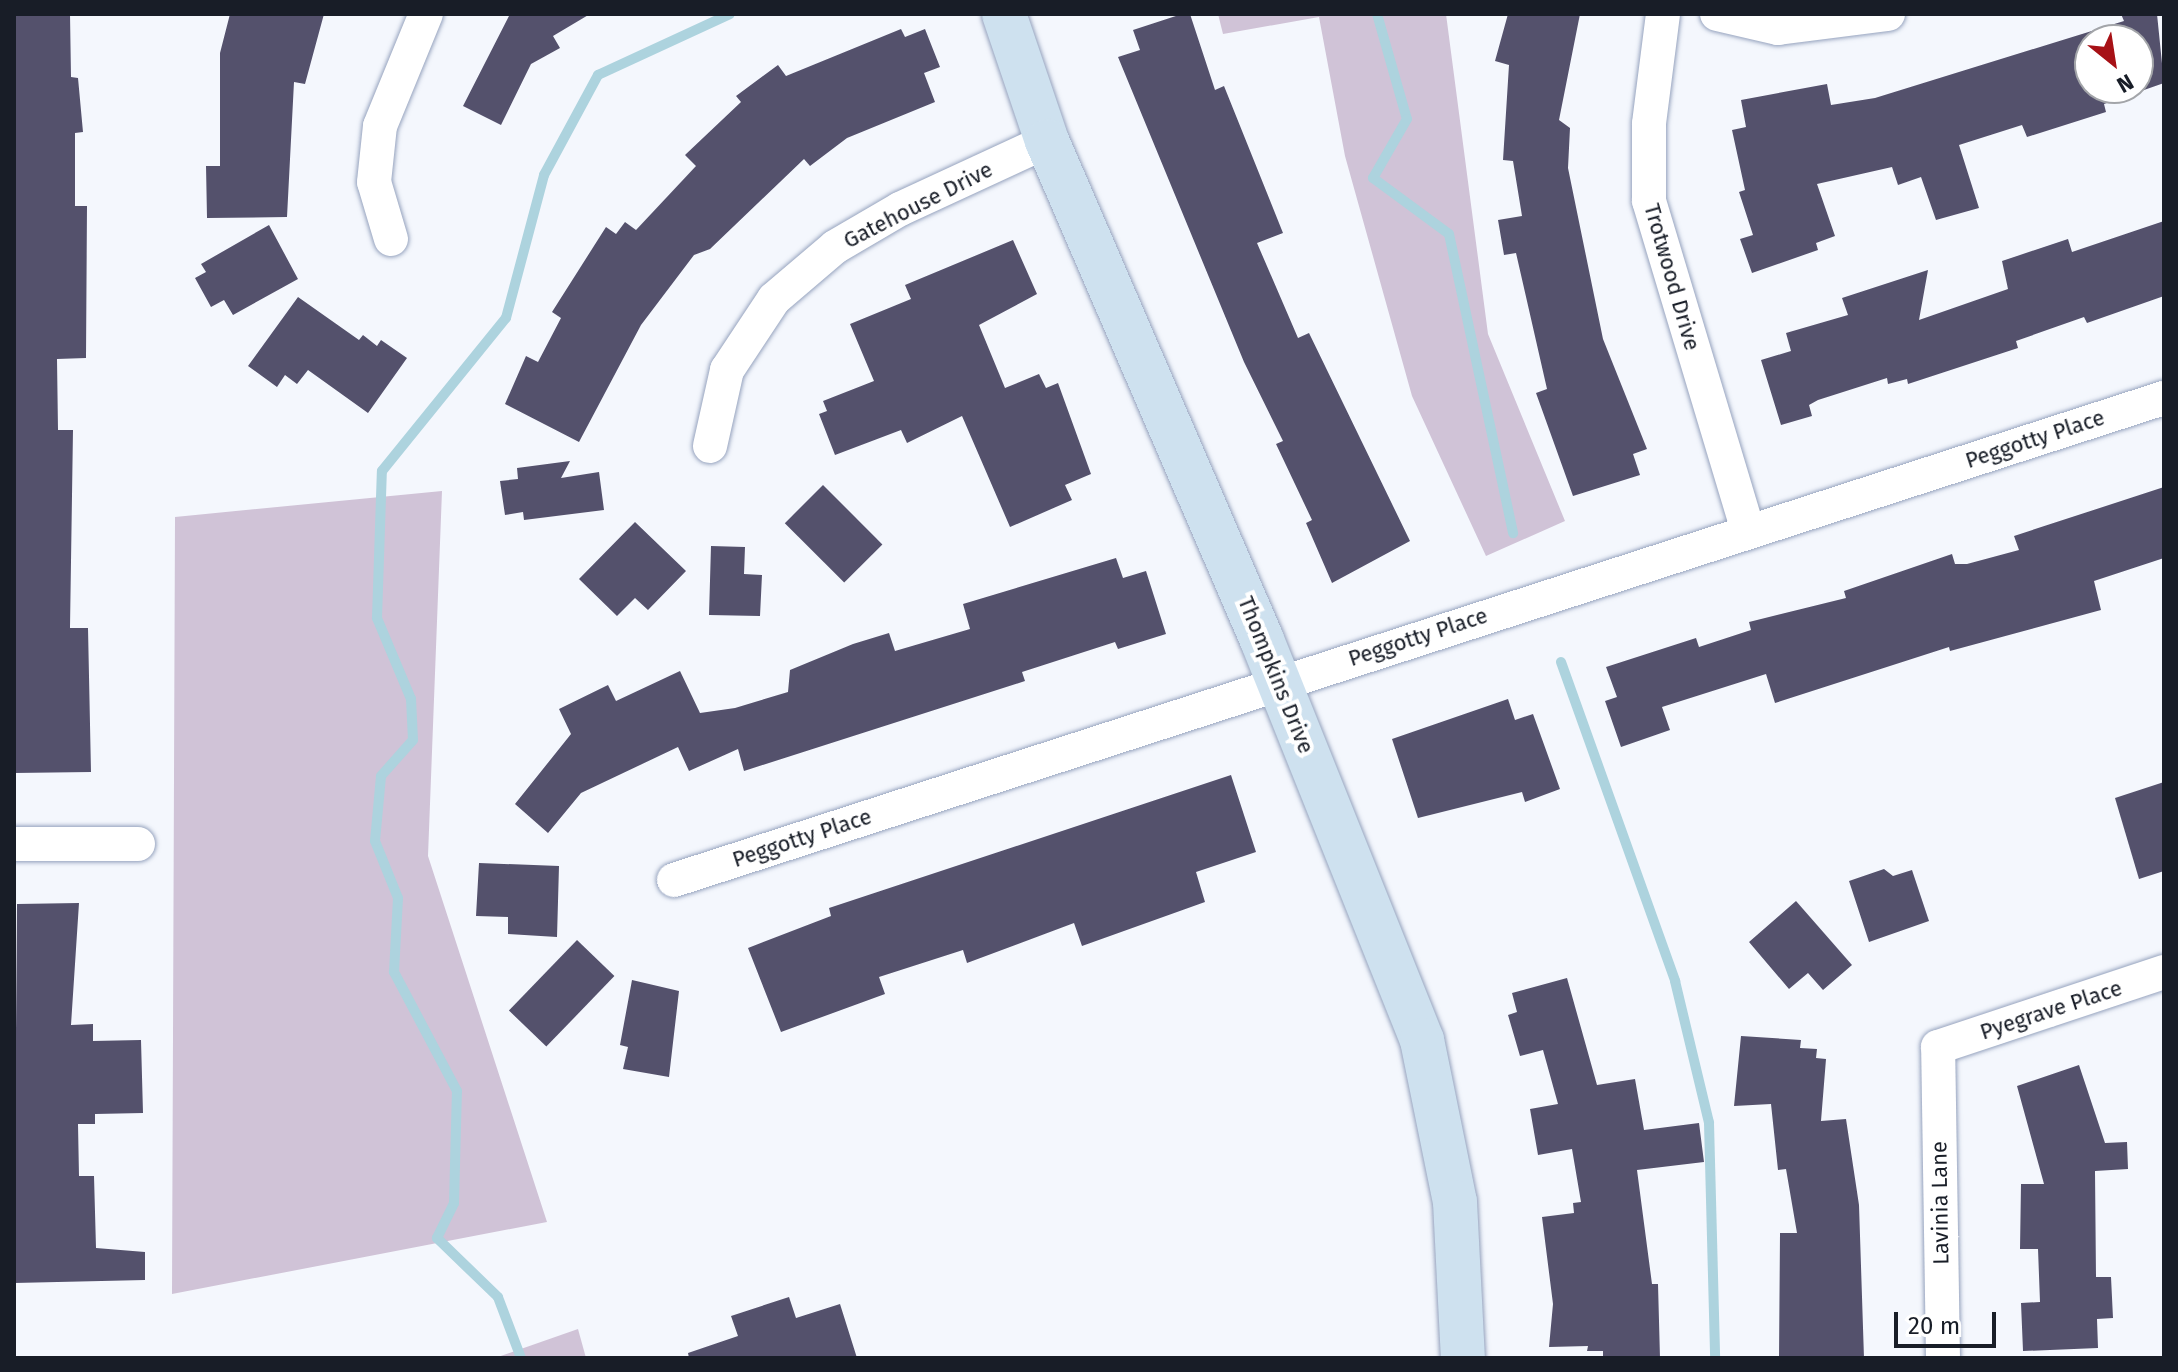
<!DOCTYPE html>
<style>
body{margin:0}
#map{position:relative;width:2178px;height:1372px;overflow:hidden;background:#f4f7fd;font-family:"Fira Sans",sans-serif}
div>[style]{position:absolute}
.green>*{inset:0;background:#d0c3d7}
.stream>*{height:10px;margin:-5px;padding:0 5px;transform-origin:5px;border-radius:5px;background:#add3de}
.building>*{inset:0;background:#54516c;transform-origin:0 0}
.roads{filter:drop-shadow(0 0 2px #96a3be) drop-shadow(0 0 2px #96a3be)}
.street>*{height:34px;margin:-17px;padding:0 17px;transform-origin:17px;border-radius:17px;background:#fff}
.secondary>*{height:44px;margin:-22px;padding:0 22px;transform-origin:22px;border-radius:22px;background:#cee1ef}
span{translate:-50% -50%;white-space:nowrap;text-align:center;line-height:1.15;-webkit-text-stroke:8px #fff;paint-order:stroke}
.street-label{font-size:22px;color:#181d27}
.frame{position:absolute;inset:0;border:16px solid #181d27;pointer-events:none}
.north{position:absolute;left:2074px;top:24px;width:80px;height:80px;box-sizing:border-box;background:#fff;border:2px solid #a3a5a9;border-radius:50%;rotate:150deg;font-size:22px;font-weight:700;line-height:32px;text-align:center;color:#181d27}
.north::after{content:'';display:block;margin:auto;width:28px;height:36px;background:#a71116;clip-path:polygon(50% 0,100% 100%,50% 72%,0 100%)}
.scale{position:absolute;left:1894px;top:1312px;width:102px;height:36px;box-sizing:border-box;border:4px solid #181d27;border-top:0;padding-left:10px;font-size:24px;line-height:28px;white-space:nowrap;color:#181d27;-webkit-text-stroke:6px #fff;paint-order:stroke}
</style>
<div id="map">
<div class="green">
<i style="clip-path:polygon(1218px 14px,1446px 14px,1488px 334px,1565px 521px,1486px 556px,1412px 396px,1345px 156px,1319px 17px,1223px 34px)"></i>
<i style="clip-path:polygon(442px 491px,428px 856px,547px 1222px,172px 1294px,175px 517px)"></i>
<i style="clip-path:polygon(578px 1329px,586px 1358px,495px 1358px)"></i>
</div>
<div class="stream">
<i style="left:1377px;top:14px;width:109px;rotate:74.1deg"></i>
<i style="left:1407px;top:119px;width:68px;rotate:120deg"></i>
<i style="left:1373px;top:178px;width:94px;rotate:36.4deg"></i>
<i style="left:1449px;top:234px;width:306px;rotate:77.9deg"></i>
<i style="left:1561px;top:662px;width:339px;rotate:70.3deg"></i>
<i style="left:1675px;top:981px;width:146px;rotate:76.5deg"></i>
<i style="left:1709px;top:1123px;width:235px;rotate:88.5deg"></i>
<i style="left:521px;top:1358px;width:65px;rotate:-110.7deg"></i>
<i style="left:498px;top:1297px;width:85px;rotate:-136deg"></i>
<i style="left:437px;top:1238px;width:39px;rotate:-64deg"></i>
<i style="left:454px;top:1203px;width:112px;rotate:-88.5deg"></i>
<i style="left:457px;top:1091px;width:135px;rotate:-117.9deg"></i>
<i style="left:394px;top:972px;width:74px;rotate:-86.9deg"></i>
<i style="left:398px;top:898px;width:61px;rotate:-112deg"></i>
<i style="left:375px;top:841px;width:65px;rotate:-84.7deg"></i>
<i style="left:381px;top:776px;width:48px;rotate:-48.4deg"></i>
<i style="left:413px;top:740px;width:41px;rotate:-92.8deg"></i>
<i style="left:411px;top:699px;width:88px;rotate:-112.8deg"></i>
<i style="left:377px;top:618px;width:147px;rotate:-88.1deg"></i>
<i style="left:382px;top:471px;width:197px;rotate:-51deg"></i>
<i style="left:506px;top:318px;width:148px;rotate:-75.1deg"></i>
<i style="left:544px;top:175px;width:114px;rotate:-61.6deg"></i>
<i style="left:598px;top:75px;width:145px;rotate:-24.8deg"></i>
</div>
<div class="building">
<i style="clip-path:polygon(14px 14px,70px 14px,71px 77px,78px 78px,83px 132px,75px 133px,75px 206px,87px 206px,86px 358px,57px 359px,58px 430px,73px 430px,70px 628px,88px 628px,91px 772px,14px 773px)"></i>
<i style="clip-path:polygon(230px 14px,324px 14px,305px 84px,294px 82px,287px 217px,207px 218px,206px 166px,220px 166px,220px 53px)"></i>
<i style="clip-path:polygon(510px 14px,590px 14px,553px 36px,560px 48px,531px 64px,501px 125px,463px 106px)"></i>
<i style="clip-path:polygon(1182px 14px,1190px 14px,1215px 90px,1224px 86px,1283px 233px,1257px 243px,1298px 338px,1309px 333px,1410px 541px,1332px 583px,1306px 523px,1312px 520px,1276px 444px,1283px 441px,1244px 362px,1118px 57px,1140px 50px,1133px 30px)"></i>
<i style="clip-path:polygon(1508px 14px,1580px 14px,1559px 120px,1570px 128px,1568px 168px,1603px 339px,1647px 449px,1633px 454px,1640px 475px,1573px 496px,1536px 393px,1547px 389px,1516px 253px,1504px 255px,1498px 220px,1522px 216px,1513px 161px,1503px 160px,1509px 65px,1495px 61px)"></i>
<i style="clip-path:polygon(evenodd,2121px 14px,2157px 14px,2164px 83px,2104px 104px,2106px 112px,2027px 137px,2022px 125px,1959px 145px,1979px 208px,1936px 220px,1921px 177px,1898px 185px,1892px 167px,1817px 184px,1835px 236px,1816px 243px,1818px 250px,1752px 273px,1740px 239px,1753px 235px,1739px 192px,1745px 190px,1732px 130px,1746px 127px,1741px 100px,1827px 84px,1831px 105px,1875px 98px,2124px 21px,2121px 14px,2090px 40px,2138px 40px,2138px 88px,2090px 88px,2090px 40px)"></i>
<i style="clip-path:polygon(901px 29px,905px 37px,925px 29px,940px 67px,924px 73px,935px 102px,847px 138px,810px 166px,804px 159px,710px 249px,694px 255px,641px 325px,579px 442px,505px 404px,526px 356px,538px 362px,561px 318px,552px 312px,606px 227px,616px 234px,625px 222px,636px 230px,696px 166px,685px 155px,741px 102px,736px 96px,778px 65px,786px 76px)"></i>
<i style="clip-path:polygon(2164px 221px,2164px 296px,2087px 323px,2084px 317px,2016px 341px,2018px 348px,1908px 384px,1907px 379px,1888px 384px,1887px 378px,1818px 400px,1809px 405px,1812px 416px,1781px 425px,1761px 360px,1791px 351px,1786px 333px,1848px 315px,1842px 298px,1928px 270px,1919px 320px,2008px 289px,2002px 261px,2068px 239px,2072px 252px)"></i>
<i style="clip-path:polygon(269px 225px,298px 279px,233px 315px,224px 300px,211px 307px,195px 278px,206px 272px,201px 264px)"></i>
<i style="clip-path:polygon(1013px 240px,1037px 294px,979px 325px,1005px 388px,1039px 374px,1046px 388px,1058px 383px,1091px 474px,1065px 485px,1072px 500px,1010px 527px,962px 416px,907px 443px,901px 430px,835px 455px,819px 414px,827px 411px,823px 401px,874px 381px,850px 324px,911px 299px,905px 285px)"></i>
<i style="clip-path:polygon(298px 297px,359px 340px,363px 335px,377px 346px,381px 340px,407px 358px,368px 413px,308px 370px,297px 384px,285px 375px,277px 387px,248px 366px)"></i>
<i style="clip-path:polygon(570px 461px,561px 478px,599px 472px,604px 510px,524px 520px,523px 512px,505px 515px,500px 481px,518px 479px,517px 468px)"></i>
<i style="left:823px;top:485px;width:84px;height:54px;rotate:45deg"></i>
<i style="clip-path:polygon(2164px 487px,2164px 558px,2094px 581px,2101px 610px,1950px 651px,1949px 647px,1775px 703px,1766px 674px,1662px 707px,1670px 730px,1621px 747px,1605px 701px,1617px 697px,1606px 667px,1696px 638px,1699px 647px,1751px 630px,1749px 622px,1846px 598px,1844px 591px,1952px 554px,1955px 564px,1967px 564px,2019px 550px,2014px 536px)"></i>
<i style="clip-path:polygon(635px 522px,686px 571px,648px 610px,635px 598px,617px 616px,579px 579px)"></i>
<i style="clip-path:polygon(711px 546px,745px 547px,744px 574px,762px 575px,760px 616px,709px 615px)"></i>
<i style="clip-path:polygon(1116px 558px,1123px 578px,1146px 571px,1166px 634px,1118px 649px,1115px 642px,1022px 672px,1025px 681px,744px 771px,738px 749px,689px 771px,678px 747px,581px 793px,548px 833px,515px 804px,571px 734px,559px 709px,608px 685px,616px 701px,680px 671px,700px 713px,735px 708px,788px 692px,790px 670px,853px 644px,889px 633px,895px 651px,970px 629px,963px 604px)"></i>
<i style="clip-path:polygon(1508px 699px,1515px 720px,1533px 714px,1560px 789px,1525px 802px,1522px 792px,1418px 818px,1392px 739px)"></i>
<i style="clip-path:polygon(1231px 775px,1256px 852px,1196px 872px,1205px 902px,1082px 946px,1074px 923px,967px 963px,963px 950px,879px 977px,885px 994px,781px 1032px,748px 948px,831px 916px,829px 908px)"></i>
<i style="clip-path:polygon(2164px 782px,2164px 871px,2139px 879px,2115px 798px)"></i>
<i style="clip-path:polygon(479px 863px,559px 866px,557px 937px,508px 934px,508px 917px,476px 916px)"></i>
<i style="clip-path:polygon(1884px 869px,1893px 876px,1912px 870px,1929px 921px,1869px 942px,1849px 881px)"></i>
<i style="clip-path:polygon(1796px 901px,1852px 965px,1823px 990px,1808px 973px,1789px 989px,1749px 942px)"></i>
<i style="clip-path:polygon(79px 903px,71px 1025px,93px 1024px,93px 1041px,141px 1040px,143px 1113px,95px 1114px,95px 1124px,78px 1124px,79px 1176px,94px 1176px,96px 1248px,145px 1252px,145px 1280px,14px 1283px,17px 904px)"></i>
<i style="left:577px;top:940px;width:52px;height:98px;rotate:44deg"></i>
<i style="clip-path:polygon(1567px 978px,1597px 1085px,1635px 1079px,1644px 1130px,1699px 1123px,1704px 1162px,1637px 1170px,1652px 1284px,1658px 1284px,1660px 1358px,1603px 1358px,1603px 1351px,1587px 1351px,1588px 1346px,1549px 1347px,1553px 1304px,1542px 1217px,1574px 1213px,1573px 1203px,1581px 1202px,1572px 1149px,1538px 1155px,1530px 1109px,1558px 1104px,1543px 1050px,1520px 1056px,1508px 1015px,1517px 1012px,1512px 993px)"></i>
<i style="clip-path:polygon(632px 980px,679px 991px,669px 1077px,623px 1069px,628px 1047px,620px 1045px)"></i>
<i style="clip-path:polygon(1741px 1036px,1801px 1040px,1800px 1048px,1817px 1049px,1816px 1058px,1826px 1059px,1821px 1121px,1846px 1119px,1859px 1205px,1864px 1358px,1779px 1358px,1780px 1233px,1797px 1233px,1786px 1169px,1778px 1170px,1771px 1104px,1734px 1106px)"></i>
<i style="clip-path:polygon(2079px 1065px,2105px 1143px,2127px 1142px,2128px 1169px,2095px 1171px,2096px 1277px,2111px 1277px,2113px 1318px,2097px 1319px,2098px 1348px,2023px 1351px,2021px 1303px,2040px 1302px,2038px 1249px,2020px 1249px,2021px 1184px,2044px 1184px,2017px 1086px)"></i>
<i style="clip-path:polygon(789px 1297px,796px 1318px,840px 1304px,857px 1358px,689px 1358px,688px 1353px,738px 1336px,731px 1316px)"></i>
</div>
<div class="roads">
<div class="street">
<i style="left:1663px;top:14px;width:111px;rotate:97.3deg"></i>
<i style="left:1649px;top:124px;width:77px;rotate:90deg"></i>
<i style="left:1649px;top:201px;width:345px;rotate:73.3deg"></i>
<i style="left:1717px;top:14px;width:63px;rotate:12.9deg"></i>
<i style="left:1778px;top:28px;width:111px;rotate:-7.3deg"></i>
<i style="left:391px;top:239px;width:59px;rotate:-106.6deg"></i>
<i style="left:374px;top:182px;width:56px;rotate:-83.9deg"></i>
<i style="left:380px;top:126px;width:121px;rotate:-67.7deg"></i>
<i style="left:710px;top:446px;width:78px;rotate:-77.4deg"></i>
<i style="left:727px;top:370px;width:85px;rotate:-56.5deg"></i>
<i style="left:774px;top:299px;width:80px;rotate:-40.4deg"></i>
<i style="left:835px;top:247px;width:75px;rotate:-30.3deg"></i>
<i style="left:900px;top:209px;width:162px;rotate:-24.8deg"></i>
<i style="left:14px;top:844px;width:124px"></i>
<i style="left:674px;top:880px;width:1566px;rotate:-17.93deg"></i>
<i style="left:1943px;top:1358px;width:311px;rotate:-90.9deg"></i>
<i style="left:1938px;top:1047px;width:238px;rotate:-18.4deg"></i>
</div>
<div class="secondary">
<i style="left:1004px;top:14px;width:134px;rotate:71.3deg"></i>
<i style="left:1047px;top:141px;width:543px;rotate:66.69deg"></i>
<i style="left:1262px;top:640px;width:431px;rotate:68.2deg"></i>
<i style="left:1422px;top:1040px;width:165px;rotate:78.5deg"></i>
<i style="left:1455px;top:1202px;width:156px;rotate:87.1deg"></i>
</div>
</div>
<div class="street-label">
<span style="left:918px;top:205px;rotate:-27deg">Gatehouse Drive</span>
<span style="left:1672px;top:277px;rotate:74deg">Trotwood Drive</span>
<span style="left:2035px;top:439px;rotate:-18deg">Peggotty Place</span>
<span style="left:1418px;top:637px;rotate:-18deg">Peggotty Place</span>
<span style="left:1276px;top:675px;rotate:68deg">Thompkins Drive</span>
<span style="left:802px;top:838px;rotate:-18deg">Peggotty Place</span>
<span style="left:2051px;top:1010px;rotate:-18deg">Pyegrave Place</span>
<span style="left:1940px;top:1203px;rotate:-91deg">Lavinia Lane</span>
</div>
<div class="frame"></div>
<div class="north">N</div>
<div class="scale">20 m</div>
</div>
